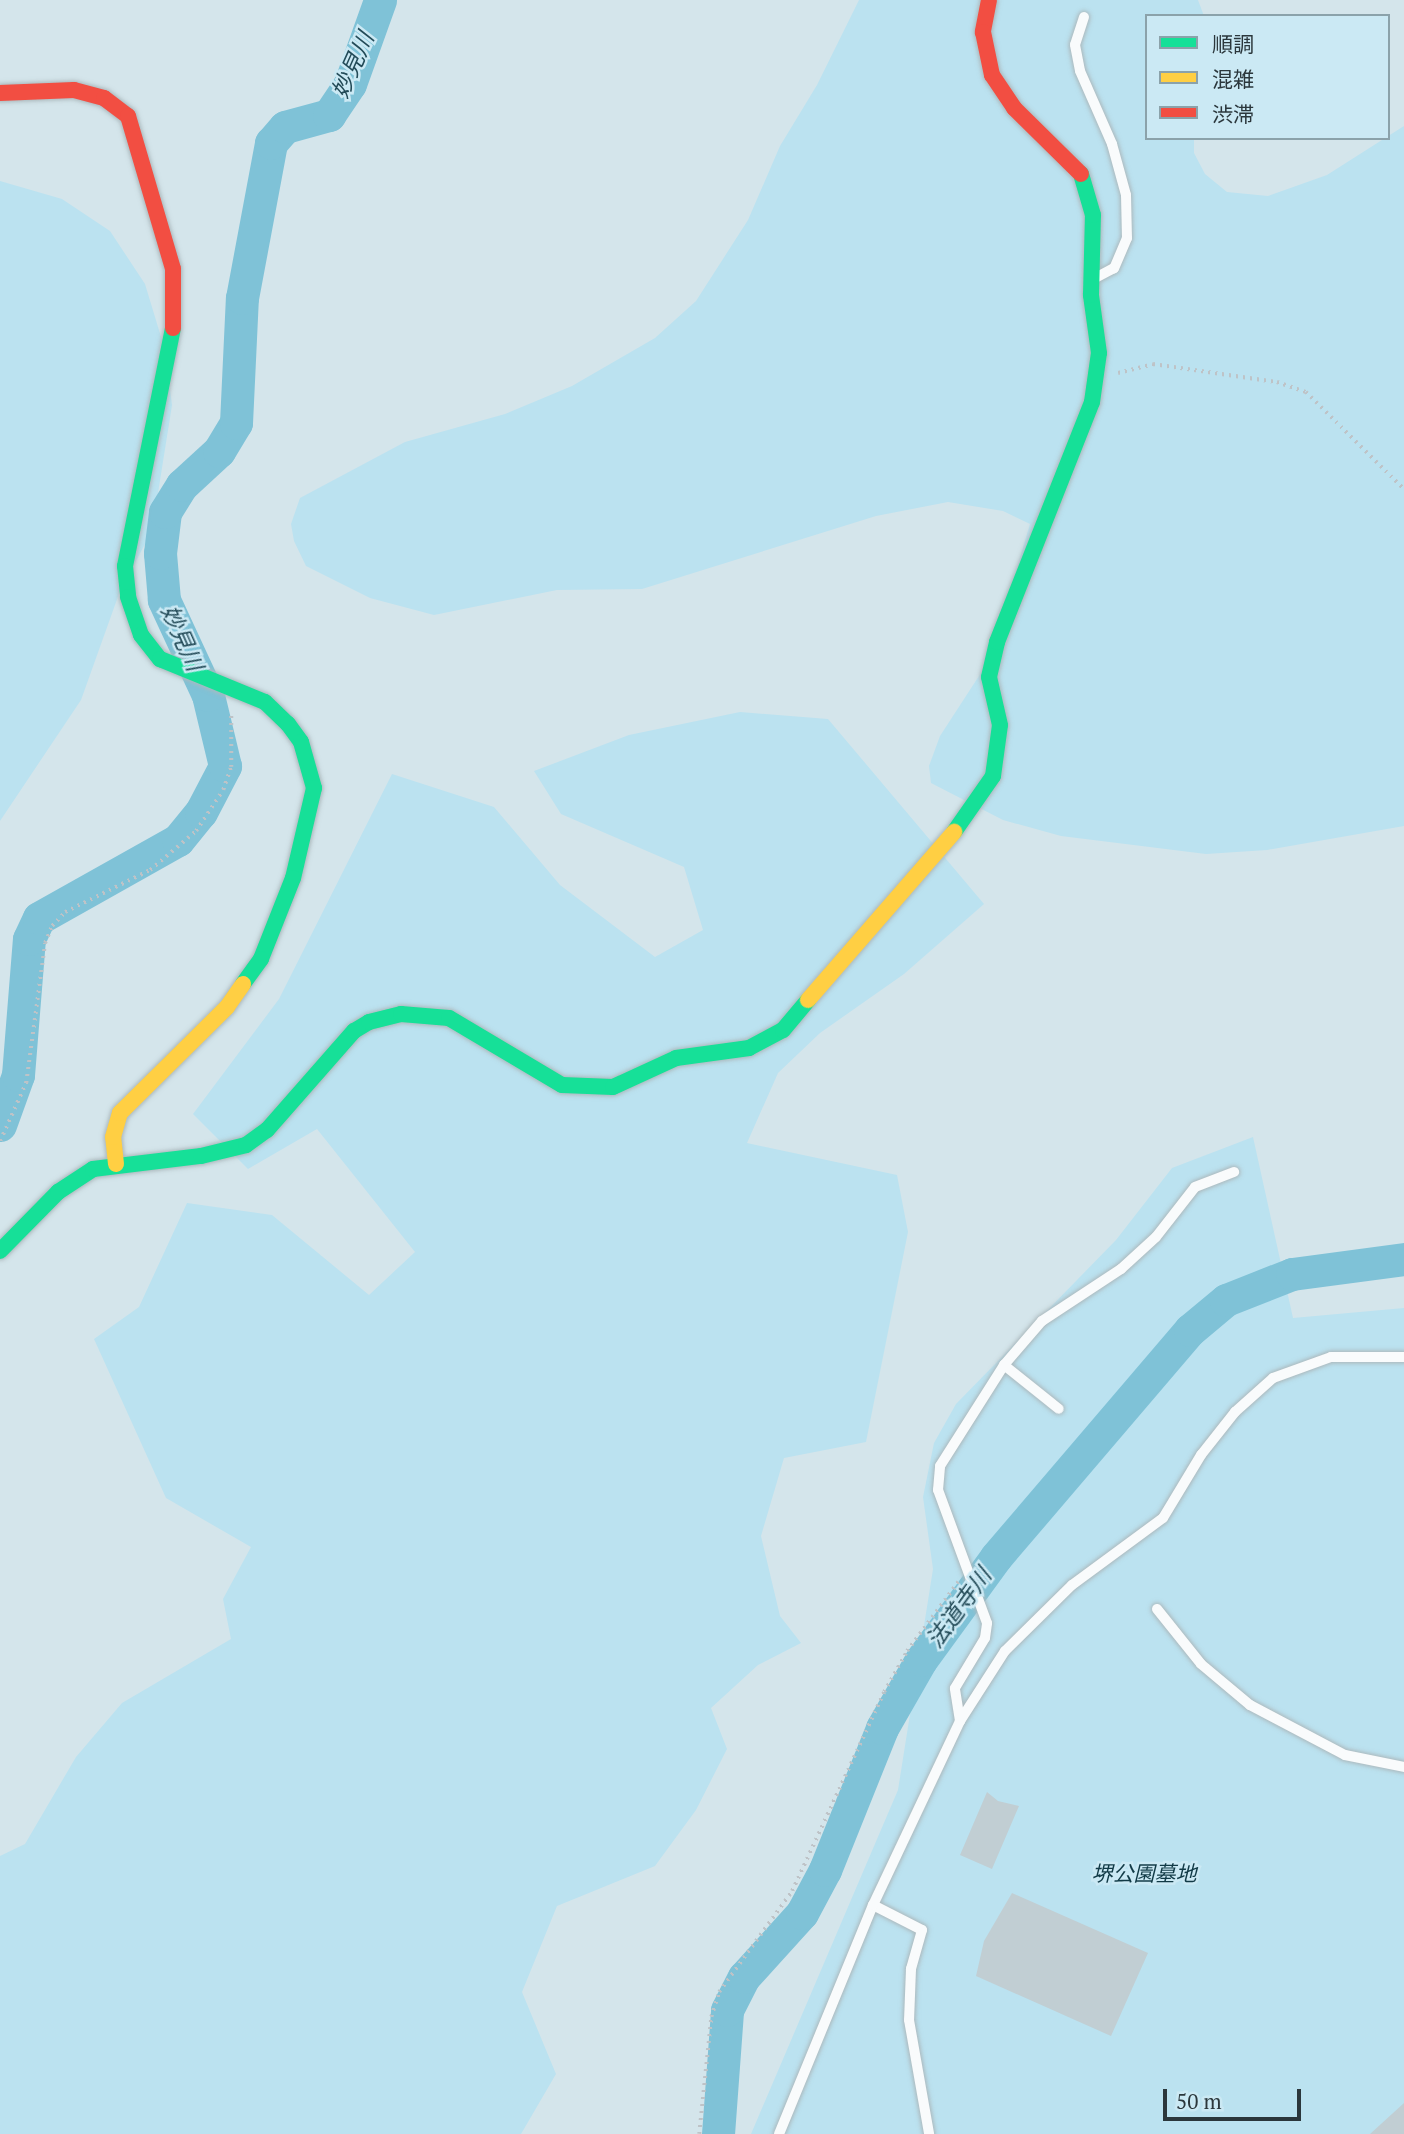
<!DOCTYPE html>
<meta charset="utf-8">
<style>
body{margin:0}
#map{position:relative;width:1404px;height:2134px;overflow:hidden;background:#d4e5eb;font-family:"PT Serif","Noto Sans JP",serif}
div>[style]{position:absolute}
.green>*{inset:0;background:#bbe2f0}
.river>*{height:33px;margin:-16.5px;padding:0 16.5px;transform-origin:16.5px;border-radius:16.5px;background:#7fc2d7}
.building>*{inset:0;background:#c1ced3}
.path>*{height:3.5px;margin-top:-1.75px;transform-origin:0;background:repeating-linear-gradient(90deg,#bec3c7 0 2px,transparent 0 7px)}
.roads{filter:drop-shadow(0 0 2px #acb9bd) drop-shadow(0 0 2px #acb9bd)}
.lane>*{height:10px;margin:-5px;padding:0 5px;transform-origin:5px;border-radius:5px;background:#f9fbfc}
.fast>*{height:16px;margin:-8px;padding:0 8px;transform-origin:8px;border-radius:8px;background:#16e098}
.slow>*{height:16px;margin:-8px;padding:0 8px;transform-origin:8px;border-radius:8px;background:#ffcf43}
.jam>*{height:16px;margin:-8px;padding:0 8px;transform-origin:8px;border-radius:8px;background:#f24e42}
span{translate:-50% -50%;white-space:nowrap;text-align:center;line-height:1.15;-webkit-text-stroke:5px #cbe9f4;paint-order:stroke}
.park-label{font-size:21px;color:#113a46;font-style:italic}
.water-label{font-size:23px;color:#234b58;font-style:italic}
.legend{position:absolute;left:1145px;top:14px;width:245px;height:126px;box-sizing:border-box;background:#cbe9f4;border:2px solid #8ba2aa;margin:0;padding:9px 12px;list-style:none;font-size:21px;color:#2b373c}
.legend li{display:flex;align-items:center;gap:14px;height:35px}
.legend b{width:35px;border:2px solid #8ba2aa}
.scale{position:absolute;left:1163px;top:2089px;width:138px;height:32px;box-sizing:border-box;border:4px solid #2b373c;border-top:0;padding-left:9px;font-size:21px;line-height:24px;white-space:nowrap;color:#2b373c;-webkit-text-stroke:5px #cbe9f4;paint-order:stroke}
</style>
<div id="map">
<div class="green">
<i style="clip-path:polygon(859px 0,1198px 0,1204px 16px,1147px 16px,1147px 138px,1194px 138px,1194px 153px,1205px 174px,1227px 192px,1268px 196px,1327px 175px,1404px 126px,1404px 826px,1267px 850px,1206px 854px,1061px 836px,1003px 820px,931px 783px,929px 766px,940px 736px,990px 659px,1030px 524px,1003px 511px,948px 502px,876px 516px,642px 589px,557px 590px,434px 615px,370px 598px,306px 566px,294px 541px,291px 524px,300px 498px,405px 442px,505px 414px,572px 386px,655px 338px,696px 301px,748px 220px,780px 146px,817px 85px)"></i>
<i style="clip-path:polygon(0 181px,62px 199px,110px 231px,145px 284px,165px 350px,172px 405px,152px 531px,120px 591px,81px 700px,0 821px)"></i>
<i style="clip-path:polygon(740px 712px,828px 719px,984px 904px,904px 974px,820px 1033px,778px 1073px,747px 1143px,897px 1175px,908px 1232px,866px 1442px,784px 1458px,761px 1536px,780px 1616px,801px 1643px,758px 1665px,711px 1708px,727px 1749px,696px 1810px,655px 1866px,557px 1906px,522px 1992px,556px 2074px,521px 2134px,0 2134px,0 1856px,25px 1844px,76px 1757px,122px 1703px,231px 1639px,223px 1599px,251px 1547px,166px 1498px,94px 1339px,139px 1307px,187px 1203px,272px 1215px,369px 1295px,415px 1252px,317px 1129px,248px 1169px,193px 1114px,279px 999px,392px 774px,494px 807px,560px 885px,655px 957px,703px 930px,684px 867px,561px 814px,534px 771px,629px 735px)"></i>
<i style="clip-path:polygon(1253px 1137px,1293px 1318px,1404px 1308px,1404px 2134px,751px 2134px,898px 1790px,933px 1569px,923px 1497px,934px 1443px,956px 1404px,1116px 1240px,1172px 1168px)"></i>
</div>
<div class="river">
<i style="left:0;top:1125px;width:53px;rotate:-70.2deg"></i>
<i style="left:18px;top:1075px;width:136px;rotate:-85.4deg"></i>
<i style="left:29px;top:939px;width:23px;rotate:-65deg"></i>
<i style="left:39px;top:918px;width:159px;rotate:-29.3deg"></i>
<i style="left:178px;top:840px;width:36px;rotate:-51deg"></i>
<i style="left:201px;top:812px;width:52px;rotate:-62.4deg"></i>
<i style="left:225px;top:766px;width:73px;rotate:-103.5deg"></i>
<i style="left:208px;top:695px;width:105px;rotate:-114.9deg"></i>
<i style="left:164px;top:600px;width:47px;rotate:-94.9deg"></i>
<i style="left:160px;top:553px;width:41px;rotate:-83deg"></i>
<i style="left:165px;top:512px;width:32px;rotate:-58deg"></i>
<i style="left:182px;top:485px;width:50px;rotate:-42.6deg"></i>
<i style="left:219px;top:451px;width:33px;rotate:-59deg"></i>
<i style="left:236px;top:423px;width:125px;rotate:-87.3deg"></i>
<i style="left:242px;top:298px;width:158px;rotate:-79.4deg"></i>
<i style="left:271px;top:143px;width:21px;rotate:-49deg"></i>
<i style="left:285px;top:127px;width:46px;rotate:-15.3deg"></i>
<i style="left:329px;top:115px;width:37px;rotate:-56deg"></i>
<i style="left:350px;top:84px;width:89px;rotate:-70.3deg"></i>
<i style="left:718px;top:2134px;width:124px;rotate:-85.8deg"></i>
<i style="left:727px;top:2010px;width:37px;rotate:-63deg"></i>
<i style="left:744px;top:1977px;width:86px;rotate:-47.8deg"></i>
<i style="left:802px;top:1913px;width:49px;rotate:-61.9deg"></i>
<i style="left:825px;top:1870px;width:153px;rotate:-68.1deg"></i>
<i style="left:882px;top:1728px;width:78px;rotate:-60.2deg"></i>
<i style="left:921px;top:1660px;width:127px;rotate:-53.9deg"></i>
<i style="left:996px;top:1557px;width:299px;rotate:-49.5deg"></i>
<i style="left:1190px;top:1330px;width:47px;rotate:-39.8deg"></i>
<i style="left:1226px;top:1300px;width:71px;rotate:-21.5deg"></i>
<i style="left:1292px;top:1274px;width:113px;rotate:-7.6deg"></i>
</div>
<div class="building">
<i style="clip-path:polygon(987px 1792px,998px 1801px,1019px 1806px,992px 1869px,960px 1855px)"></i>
<i style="clip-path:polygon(1012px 1893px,1148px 1953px,1111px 2036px,976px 1976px,984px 1941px)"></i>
<i style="clip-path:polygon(1404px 2103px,1404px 2134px,1370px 2134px)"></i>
</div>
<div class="path">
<i style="left:1118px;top:373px;width:36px;rotate:-14deg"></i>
<i style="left:1153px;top:364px;width:125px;rotate:8.3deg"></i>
<i style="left:1277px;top:382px;width:31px;rotate:19deg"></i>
<i style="left:1306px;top:392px;width:138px;rotate:44.7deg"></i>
<i style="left:0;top:1141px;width:64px;rotate:-65.9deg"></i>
<i style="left:26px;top:1083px;width:141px;rotate:-82.3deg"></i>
<i style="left:45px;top:943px;width:18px;rotate:-68deg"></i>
<i style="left:52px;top:926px;width:19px;rotate:-47deg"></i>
<i style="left:65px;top:912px;width:95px;rotate:-26.3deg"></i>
<i style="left:150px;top:870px;width:60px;rotate:-40.3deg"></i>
<i style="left:196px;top:831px;width:49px;rotate:-56.6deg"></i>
<i style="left:223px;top:790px;width:24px;rotate:-71deg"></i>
<i style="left:231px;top:767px;width:54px;rotate:-90deg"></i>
<i style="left:699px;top:2134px;width:118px;rotate:-84.1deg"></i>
<i style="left:711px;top:2017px;width:26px;rotate:-72deg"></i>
<i style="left:719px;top:1992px;width:125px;rotate:-54.1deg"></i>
<i style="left:792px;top:1891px;width:219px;rotate:-65.2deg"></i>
<i style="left:884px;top:1692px;width:47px;rotate:-60.7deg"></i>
<i style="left:907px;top:1651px;width:86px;rotate:-53.5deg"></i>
</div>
<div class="roads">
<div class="lane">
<i style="left:1084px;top:17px;width:29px;rotate:108deg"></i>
<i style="left:1075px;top:45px;width:26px;rotate:79deg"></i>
<i style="left:1080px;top:71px;width:80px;rotate:66.3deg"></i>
<i style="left:1112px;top:144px;width:53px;rotate:74.6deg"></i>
<i style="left:1126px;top:195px;width:43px;rotate:88.7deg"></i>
<i style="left:1127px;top:238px;width:33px;rotate:113deg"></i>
<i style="left:1114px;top:268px;width:21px;rotate:152deg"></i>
<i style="left:1004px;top:1365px;width:70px;rotate:38.7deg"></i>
<i style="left:1157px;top:1609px;width:70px;rotate:51.3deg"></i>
<i style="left:1201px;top:1664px;width:64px;rotate:39.9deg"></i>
<i style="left:1250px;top:1705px;width:107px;rotate:27.8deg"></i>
<i style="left:1345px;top:1755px;width:60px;rotate:11.5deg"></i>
<i style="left:960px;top:1721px;width:33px;rotate:-99deg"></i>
<i style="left:955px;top:1688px;width:58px;rotate:-59deg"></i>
<i style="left:985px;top:1638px;width:15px;rotate:-82deg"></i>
<i style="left:987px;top:1623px;width:142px;rotate:-110.2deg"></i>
<i style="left:938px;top:1490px;width:24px;rotate:-85deg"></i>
<i style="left:940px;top:1466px;width:120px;rotate:-57.6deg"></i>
<i style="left:1004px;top:1365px;width:58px;rotate:-49.2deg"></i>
<i style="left:1042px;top:1321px;width:95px;rotate:-33.4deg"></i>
<i style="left:1121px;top:1269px;width:47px;rotate:-42.4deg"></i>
<i style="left:1156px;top:1237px;width:63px;rotate:-52deg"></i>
<i style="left:1195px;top:1187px;width:42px;rotate:-21deg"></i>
<i style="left:873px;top:1905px;width:55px;rotate:27deg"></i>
<i style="left:922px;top:1930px;width:41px;rotate:105.8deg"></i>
<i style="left:911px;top:1969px;width:51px;rotate:92.2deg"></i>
<i style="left:909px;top:2020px;width:116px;rotate:80deg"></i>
<i style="left:779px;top:2134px;width:248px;rotate:-67.7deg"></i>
<i style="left:873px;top:1905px;width:204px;rotate:-64.7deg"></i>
<i style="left:960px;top:1721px;width:83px;rotate:-57.3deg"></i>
<i style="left:1005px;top:1651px;width:94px;rotate:-44.6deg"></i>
<i style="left:1072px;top:1585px;width:113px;rotate:-36.4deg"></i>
<i style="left:1163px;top:1518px;width:74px;rotate:-58.9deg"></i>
<i style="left:1201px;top:1455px;width:55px;rotate:-51.7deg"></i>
<i style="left:1235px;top:1412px;width:51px;rotate:-41.8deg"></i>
<i style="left:1273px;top:1378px;width:62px;rotate:-19.9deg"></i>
<i style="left:1331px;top:1357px;width:73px"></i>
</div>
<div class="fast">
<i style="left:173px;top:328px;width:243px;rotate:101.4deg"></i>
<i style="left:125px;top:566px;width:31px;rotate:84deg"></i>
<i style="left:128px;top:597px;width:40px;rotate:71.1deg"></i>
<i style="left:141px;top:635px;width:31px;rotate:52deg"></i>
<i style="left:160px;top:659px;width:113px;rotate:22.3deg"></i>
<i style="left:265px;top:702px;width:32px;rotate:44deg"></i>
<i style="left:288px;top:724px;width:22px;rotate:54deg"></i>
<i style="left:301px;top:742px;width:48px;rotate:74.2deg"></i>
<i style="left:314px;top:788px;width:92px;rotate:103.1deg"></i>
<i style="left:293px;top:878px;width:87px;rotate:111.6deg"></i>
<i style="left:261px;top:959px;width:31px;rotate:126deg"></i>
<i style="left:954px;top:832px;width:68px;rotate:-55.1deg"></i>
<i style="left:993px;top:776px;width:51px;rotate:-82.2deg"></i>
<i style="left:1000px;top:725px;width:49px;rotate:-102.9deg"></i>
<i style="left:989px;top:677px;width:36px;rotate:-77deg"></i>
<i style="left:997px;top:642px;width:258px;rotate:-68.4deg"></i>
<i style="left:1092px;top:402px;width:49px;rotate:-81.9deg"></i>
<i style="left:1099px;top:353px;width:59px;rotate:-97.9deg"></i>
<i style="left:1091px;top:295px;width:80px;rotate:-88.6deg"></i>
<i style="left:1093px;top:215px;width:43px;rotate:-106.3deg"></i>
<i style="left:0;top:1251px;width:83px;rotate:-45.5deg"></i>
<i style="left:58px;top:1192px;width:42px;rotate:-33.3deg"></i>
<i style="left:93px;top:1169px;width:109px;rotate:-6.9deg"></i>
<i style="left:201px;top:1156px;width:46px;rotate:-13.7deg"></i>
<i style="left:246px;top:1145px;width:26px;rotate:-36deg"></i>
<i style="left:267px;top:1130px;width:132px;rotate:-48.7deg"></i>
<i style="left:354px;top:1031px;width:17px;rotate:-31deg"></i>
<i style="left:369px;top:1022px;width:33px;rotate:-14deg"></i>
<i style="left:401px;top:1014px;width:48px;rotate:4.8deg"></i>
<i style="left:449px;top:1018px;width:131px;rotate:30.7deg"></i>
<i style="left:562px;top:1085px;width:51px;rotate:2.2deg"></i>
<i style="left:613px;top:1087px;width:69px;rotate:-24.7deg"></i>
<i style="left:676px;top:1058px;width:74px;rotate:-7.8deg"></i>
<i style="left:749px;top:1048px;width:38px;rotate:-28deg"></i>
<i style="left:783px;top:1030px;width:39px;rotate:-50deg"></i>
</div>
<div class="slow">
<i style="left:808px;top:1000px;width:223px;rotate:-49deg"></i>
<i style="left:116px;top:1164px;width:27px;rotate:-96deg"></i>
<i style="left:113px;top:1137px;width:25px;rotate:-74deg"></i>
<i style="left:120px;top:1113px;width:151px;rotate:-44.7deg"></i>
<i style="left:227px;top:1007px;width:28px;rotate:-55deg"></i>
</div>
<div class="jam">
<i style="left:989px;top:0;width:33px;rotate:101deg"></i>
<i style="left:983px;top:32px;width:44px;rotate:78.2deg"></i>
<i style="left:992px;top:75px;width:40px;rotate:56deg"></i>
<i style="left:1014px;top:108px;width:94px;rotate:44.6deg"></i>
<i style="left:0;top:93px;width:74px;rotate:-2.3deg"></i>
<i style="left:74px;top:90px;width:31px;rotate:15deg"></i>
<i style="left:104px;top:98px;width:30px;rotate:37deg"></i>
<i style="left:128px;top:116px;width:159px;rotate:73.6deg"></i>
<i style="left:173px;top:269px;width:59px;rotate:90deg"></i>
</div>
</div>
<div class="park-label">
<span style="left:1144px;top:1873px">堺公園墓地</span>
</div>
<div class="water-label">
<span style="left:353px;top:65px;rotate:-66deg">妙見川</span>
<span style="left:182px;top:638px;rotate:66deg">妙見川</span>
<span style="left:959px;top:1608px;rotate:-54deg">法道寺川</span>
</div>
<ul class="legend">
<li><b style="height:9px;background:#16e098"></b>順調</li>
<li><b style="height:9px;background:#ffcf43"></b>混雑</li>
<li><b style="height:9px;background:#f24e42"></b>渋滞</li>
</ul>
<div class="scale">50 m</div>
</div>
